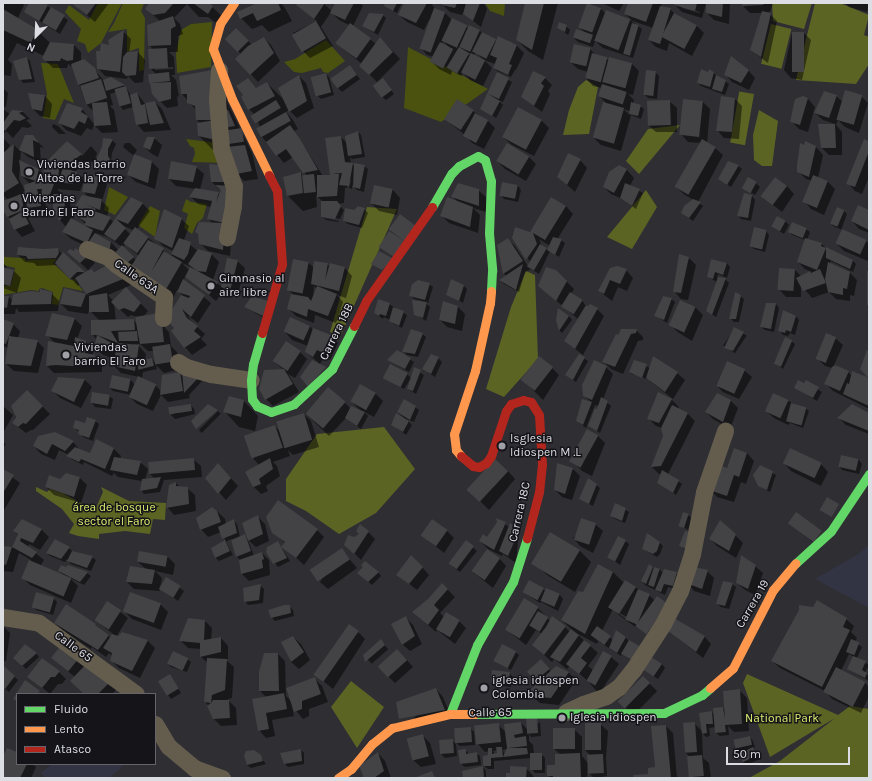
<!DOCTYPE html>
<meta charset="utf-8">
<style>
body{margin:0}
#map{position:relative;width:872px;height:781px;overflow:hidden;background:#2e2e33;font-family:Karla,sans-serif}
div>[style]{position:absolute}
.built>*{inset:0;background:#333443}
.green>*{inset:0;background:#4b5210}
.forest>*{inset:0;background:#5c6424;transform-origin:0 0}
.shadow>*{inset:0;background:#0007;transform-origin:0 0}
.building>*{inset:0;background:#434245;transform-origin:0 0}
.street>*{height:17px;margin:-8.5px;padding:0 8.5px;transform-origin:8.5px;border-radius:8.5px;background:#645d4e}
.fast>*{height:9px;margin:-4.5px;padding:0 4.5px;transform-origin:4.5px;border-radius:4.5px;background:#63d668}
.slow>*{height:9px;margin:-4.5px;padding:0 4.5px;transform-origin:4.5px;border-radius:4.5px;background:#ff974d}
.jam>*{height:9px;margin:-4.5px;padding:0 4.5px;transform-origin:4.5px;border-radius:4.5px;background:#b3261e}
.dots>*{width:11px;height:11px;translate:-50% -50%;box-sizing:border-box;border:2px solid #141419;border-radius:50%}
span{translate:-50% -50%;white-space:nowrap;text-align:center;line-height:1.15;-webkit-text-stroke:3px #141419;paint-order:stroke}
.poi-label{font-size:12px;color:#dddde4}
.left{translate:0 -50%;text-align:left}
.street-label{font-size:12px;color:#dddde4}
.park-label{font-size:12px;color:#dbed6e}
.frame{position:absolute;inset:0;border:4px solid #dddde4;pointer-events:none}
.legend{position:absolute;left:16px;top:693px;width:140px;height:72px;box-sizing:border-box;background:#141419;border:1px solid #64646a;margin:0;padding:5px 7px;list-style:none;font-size:12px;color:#dddde4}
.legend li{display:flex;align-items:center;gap:8px;height:20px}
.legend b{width:20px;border:1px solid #64646a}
.north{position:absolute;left:16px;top:16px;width:40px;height:40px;-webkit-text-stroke:3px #141419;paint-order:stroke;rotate:204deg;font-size:11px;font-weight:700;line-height:16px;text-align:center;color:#dddde4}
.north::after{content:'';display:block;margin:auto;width:14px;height:18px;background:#dddde4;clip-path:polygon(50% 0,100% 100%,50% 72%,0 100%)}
.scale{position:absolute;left:726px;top:747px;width:124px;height:18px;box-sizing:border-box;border:2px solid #dddde4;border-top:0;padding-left:5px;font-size:12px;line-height:14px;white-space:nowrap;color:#dddde4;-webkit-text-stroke:3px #141419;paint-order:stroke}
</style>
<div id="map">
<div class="built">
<i style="clip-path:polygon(869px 545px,869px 608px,815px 579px,860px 553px)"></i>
<i style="clip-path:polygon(52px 764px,125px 764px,109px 778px,46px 778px,41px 773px)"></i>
</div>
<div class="green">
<i style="clip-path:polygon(98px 3px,122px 3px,101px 43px,88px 53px,85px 44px,77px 41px,81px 29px,65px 12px,69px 5px,89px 20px)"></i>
<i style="clip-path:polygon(123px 3px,144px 3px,141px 11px,145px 18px,144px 70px,139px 71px,139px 48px,127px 52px,127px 29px,108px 32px,114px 23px)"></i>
<i style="clip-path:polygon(485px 3px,505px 3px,504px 16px,490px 11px)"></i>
<i style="clip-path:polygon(212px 22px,211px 67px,177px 73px,176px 53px,181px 30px,191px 24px)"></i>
<i style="clip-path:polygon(326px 40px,345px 61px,328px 73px,323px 72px,321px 68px,302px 73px,294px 72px,284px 62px,295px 59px)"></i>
<i style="clip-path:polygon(408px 47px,488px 89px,441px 122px,404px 108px)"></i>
<i style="clip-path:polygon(41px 63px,58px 64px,74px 103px,64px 99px,55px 120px,43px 118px,47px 94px)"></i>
<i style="clip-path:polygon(186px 139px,218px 143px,223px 163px,192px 162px,195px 154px,194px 148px,190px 146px)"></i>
<i style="clip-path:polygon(109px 187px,128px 197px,115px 215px,104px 210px)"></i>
<i style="clip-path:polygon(186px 199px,191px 202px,207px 204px,203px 218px,197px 223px,192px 234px,184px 228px,188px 214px,182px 211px)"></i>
<i style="clip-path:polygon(150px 206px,160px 211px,155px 237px,138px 225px)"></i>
<i style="clip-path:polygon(4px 257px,25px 258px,26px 261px,29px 260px,57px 259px,53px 263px,71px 280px,74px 279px,83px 291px,63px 287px,58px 305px,52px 304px,53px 292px,42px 288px,39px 289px,39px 291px,31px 290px,3px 295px,3px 286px,11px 285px,15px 268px,3px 265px)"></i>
</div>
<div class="forest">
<i style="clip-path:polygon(772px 3px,812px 3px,804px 29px,773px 21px)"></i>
<i style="clip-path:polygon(815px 3px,840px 3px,869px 15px,864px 35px,869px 37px,869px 64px,856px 84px,796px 80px)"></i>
<i style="left:771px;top:24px;width:21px;height:41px;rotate:14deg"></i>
<i style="clip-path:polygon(586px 80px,598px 87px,589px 134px,563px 135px,569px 110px,578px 87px)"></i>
<i style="left:754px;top:94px;width:52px;height:15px;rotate:100deg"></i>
<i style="clip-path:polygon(759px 110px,778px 121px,772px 166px,762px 166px,754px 160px,753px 135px)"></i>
<i style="clip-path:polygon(680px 125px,639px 174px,626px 161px,648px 129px)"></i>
<i style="clip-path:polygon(646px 190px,657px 207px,632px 249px,607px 237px)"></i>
<i style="clip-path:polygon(367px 207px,397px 209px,341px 335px,330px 332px)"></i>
<i style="clip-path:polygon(526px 271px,535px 275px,538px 359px,504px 397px,486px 389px,511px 307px)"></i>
<i style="clip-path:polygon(384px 427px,415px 469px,376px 513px,339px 534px,306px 511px,286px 501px,286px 479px,317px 434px)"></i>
<i style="clip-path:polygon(36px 487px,47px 492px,50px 489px,62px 493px,95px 510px,103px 492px,101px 487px,129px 501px,166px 503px,165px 520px,153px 519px,150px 534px,125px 531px,99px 534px,99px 539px,78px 536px,69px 533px,74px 524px,62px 509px,36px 491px)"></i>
<i style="clip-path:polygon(747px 674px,838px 715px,850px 706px,869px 709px,869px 778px,749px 778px,780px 761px,835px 718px,770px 757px,743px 683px)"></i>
<i style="clip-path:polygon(351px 681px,384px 707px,357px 748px,331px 707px)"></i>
</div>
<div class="shadow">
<i style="clip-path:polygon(3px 3px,22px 3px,24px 5px,18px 18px,36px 29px,49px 42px,74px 45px,81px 52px,81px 61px,94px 69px,104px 81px,111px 78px,126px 87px,131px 96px,137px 93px,145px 104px,155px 102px,162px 109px,171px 130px,144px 132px,137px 124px,133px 107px,123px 110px,120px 106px,116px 92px,110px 94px,113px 105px,110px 106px,114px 110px,118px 132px,102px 133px,94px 125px,92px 130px,87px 128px,81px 136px,66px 130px,59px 122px,82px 109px,94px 124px,93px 111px,86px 104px,73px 67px,68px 64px,67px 68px,53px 68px,43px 58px,44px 56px,17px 43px,8px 60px,12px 64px,11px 76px,3px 75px)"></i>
<i style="clip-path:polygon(31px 3px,43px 3px,68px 20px,60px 34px,25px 12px)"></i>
<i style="clip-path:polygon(72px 3px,109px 3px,95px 22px)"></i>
<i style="clip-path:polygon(evenodd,151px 3px,208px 3px,227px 21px,223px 28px,208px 17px,199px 17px,187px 4px,174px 18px,180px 24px,183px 34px,178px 36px,178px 52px,169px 52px,174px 57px,175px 75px,171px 75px,176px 80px,179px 97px,177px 96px,178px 106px,167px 108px,160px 101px,150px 82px,155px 73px,150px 68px,154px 50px,149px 45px,161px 22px,146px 9px,151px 3px,173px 67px,173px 69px,155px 70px,155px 68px,173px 67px)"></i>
<i style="clip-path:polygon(260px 3px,281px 3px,285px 8px,292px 21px,269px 32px,262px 25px,252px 29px,241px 18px)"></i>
<i style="clip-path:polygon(298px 3px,323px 3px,332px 11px,336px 3px,360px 3px,363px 6px,353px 26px,376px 44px,387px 45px,400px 59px,377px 82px,361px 66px,362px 64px,336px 43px,349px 25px,339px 20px,331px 12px,321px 27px,333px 46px,310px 58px,303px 51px,293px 33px,317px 21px,297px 5px)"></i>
<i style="clip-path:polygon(386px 3px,402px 3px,397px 13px,389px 9px,385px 6px)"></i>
<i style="clip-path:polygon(evenodd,405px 3px,431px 3px,435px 9px,444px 12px,452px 20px,468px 28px,469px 26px,480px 31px,497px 41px,499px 37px,517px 46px,524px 53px,516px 70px,515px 70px,511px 77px,497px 71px,494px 68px,495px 64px,484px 60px,492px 68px,483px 86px,470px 80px,463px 73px,461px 76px,452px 71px,451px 75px,439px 69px,432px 62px,434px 57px,427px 55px,420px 47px,430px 21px,429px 20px,424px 30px,407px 22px,399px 15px,405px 3px,443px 41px,450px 48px,442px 44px,443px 41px,405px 3px,466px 52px,472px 54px,471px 57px,466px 52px,405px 3px,476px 52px,483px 59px,474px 55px,476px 52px)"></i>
<i style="clip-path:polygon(444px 3px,484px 3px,487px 9px,481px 27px,463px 13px,462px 15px,450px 12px,443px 5px)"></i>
<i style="clip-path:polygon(526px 3px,558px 3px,543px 60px,528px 51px,517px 40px)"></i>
<i style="clip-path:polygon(602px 3px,624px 3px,619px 11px)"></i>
<i style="clip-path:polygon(629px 3px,662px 3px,661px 7px,670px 9px,676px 15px,697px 26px,704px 33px,692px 56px,669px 43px,667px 51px,656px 47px,649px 40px,653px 28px,630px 20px,642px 29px,633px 58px,603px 48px,595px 41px,593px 47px,578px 42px,574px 38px,586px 34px,579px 26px,588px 4px,601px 9px,606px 14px,607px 11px,632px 20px,625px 14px)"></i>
<i style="clip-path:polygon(evenodd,675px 3px,730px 3px,729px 24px,714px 20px,707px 13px,706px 4px,702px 18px,682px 12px,675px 5px,675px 3px,682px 6px,700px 12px,699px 13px,682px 8px,682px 6px)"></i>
<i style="clip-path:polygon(744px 3px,773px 3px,770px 12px,768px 12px,777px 21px,768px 63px,751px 50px,762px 13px,750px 13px,743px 6px)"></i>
<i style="clip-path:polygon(845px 3px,869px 3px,867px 12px,849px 7px)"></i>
<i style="clip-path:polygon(383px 15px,386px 18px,378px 35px,363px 26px)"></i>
<i style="clip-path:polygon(566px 26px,570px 30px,568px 35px,559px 28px)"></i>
<i style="clip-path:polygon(236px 29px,252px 45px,264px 38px,271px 45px,280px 61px,258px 82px,237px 59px,241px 54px,226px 39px)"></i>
<i style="clip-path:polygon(124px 32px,131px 39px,129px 53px,138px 52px,145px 60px,143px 82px,135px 83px,128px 76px,127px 79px,105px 76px,98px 68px,101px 53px)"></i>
<i style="clip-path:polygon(792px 33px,804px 33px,811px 40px,802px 80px,791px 78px,784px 70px)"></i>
<i style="clip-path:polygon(evenodd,590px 49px,596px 55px,609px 60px,610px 58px,632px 64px,639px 71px,633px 95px,628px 94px,634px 100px,633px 104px,640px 106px,644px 109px,641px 119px,631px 115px,621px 151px,601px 145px,594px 138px,607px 104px,599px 96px,602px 88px,593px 86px,586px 78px,588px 72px,578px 69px,570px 62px,590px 49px,623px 109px,630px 111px,630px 115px,623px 109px)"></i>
<i style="clip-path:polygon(27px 58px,30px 61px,35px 82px,23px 83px,20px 79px)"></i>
<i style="clip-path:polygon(353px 70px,360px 79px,342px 92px,338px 88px)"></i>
<i style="clip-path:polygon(748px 70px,755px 78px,749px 90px,732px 82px,725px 74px)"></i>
<i style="clip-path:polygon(212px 71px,252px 153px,258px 179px,244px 181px,199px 136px,201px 124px,197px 120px,196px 110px,182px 94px)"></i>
<i style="clip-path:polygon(655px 72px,659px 76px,657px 99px,648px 98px,645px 95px)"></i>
<i style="clip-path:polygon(713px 73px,729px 84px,725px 95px,701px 86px,698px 83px)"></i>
<i style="clip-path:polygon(325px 74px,329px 77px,334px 95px,321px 99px,317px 95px)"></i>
<i style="clip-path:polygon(497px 74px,512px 82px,503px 102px,498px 100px,503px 105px,496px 118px,481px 108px)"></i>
<i style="clip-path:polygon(299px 76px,306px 83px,314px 108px,297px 118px,289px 110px,286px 112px,293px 120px,298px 129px,294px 131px,323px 176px,331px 176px,341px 137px,347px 143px,358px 132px,361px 135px,365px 157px,352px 159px,350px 157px,351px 164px,355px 166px,364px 166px,368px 169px,364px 192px,357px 190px,352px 185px,352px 189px,349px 188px,351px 180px,349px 180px,347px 188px,345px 188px,344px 203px,338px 204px,344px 210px,340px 219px,324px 216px,324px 218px,339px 221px,338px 222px,326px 220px,322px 217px,322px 201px,316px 195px,317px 207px,303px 211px,288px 196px,301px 173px,304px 177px,307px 176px,293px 157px,284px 163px,262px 137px,260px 127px,255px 115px,249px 109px,245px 95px,248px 79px,257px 89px,267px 83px,284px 100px)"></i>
<i style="clip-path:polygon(545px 78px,552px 85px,548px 91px,550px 94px,542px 112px,522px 97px)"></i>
<i style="clip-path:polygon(386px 83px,394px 94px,386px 100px,382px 97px)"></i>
<i style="clip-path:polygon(3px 88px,8px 93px,6px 107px,3px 107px)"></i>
<i style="clip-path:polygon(30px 94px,45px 96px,52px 104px,50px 118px,40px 116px,33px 109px)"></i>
<i style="clip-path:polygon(836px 96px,843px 102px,861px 96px,868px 103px,859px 133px,845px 127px,838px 120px,836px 125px,842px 132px,842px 155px,829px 155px,822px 148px,819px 125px,835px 124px,823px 120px,815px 113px)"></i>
<i style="clip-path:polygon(803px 97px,808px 99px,815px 107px,808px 132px,799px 129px,791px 121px)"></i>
<i style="clip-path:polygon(735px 99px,742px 106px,739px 139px,724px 138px,717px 130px)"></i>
<i style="clip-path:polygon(458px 101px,488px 121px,495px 128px,484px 149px,472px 143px,465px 135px,446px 120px)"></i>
<i style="clip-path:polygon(669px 101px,677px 108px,677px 132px,656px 132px,648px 125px)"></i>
<i style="clip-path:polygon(703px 102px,710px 109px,707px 144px,715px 148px,723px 155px,698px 202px,703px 206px,693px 221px,682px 213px,694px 200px,685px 195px,677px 188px,701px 143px,688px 142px,681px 134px)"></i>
<i style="clip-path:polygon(3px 109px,10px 114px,12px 111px,23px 112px,30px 119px,26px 120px,32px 126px,28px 128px,22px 127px,13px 138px,6px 131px,3px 135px)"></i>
<i style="clip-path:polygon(541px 120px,549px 128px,534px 156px,512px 145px,504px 138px)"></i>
<i style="clip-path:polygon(53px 124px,58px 126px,66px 134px,59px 134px,52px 127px)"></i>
<i style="clip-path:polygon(evenodd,26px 136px,32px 136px,44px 148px,40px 147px,41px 163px,28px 157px,21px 151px,20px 162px,39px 170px,44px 175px,56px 168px,48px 161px,67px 142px,82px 156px,91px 146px,97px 153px,94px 163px,89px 161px,74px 172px,85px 181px,100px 177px,107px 184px,102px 201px,109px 208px,107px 217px,114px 222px,131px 198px,143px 204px,150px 211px,137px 229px,171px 256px,173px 251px,163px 246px,155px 238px,181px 219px,189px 226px,184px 240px,198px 251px,211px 254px,219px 262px,213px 280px,222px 287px,228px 259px,237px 261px,245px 268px,237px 298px,225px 289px,216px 301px,186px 276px,183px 280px,211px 303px,198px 323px,187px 315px,192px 322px,205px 334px,201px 339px,207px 345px,192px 355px,185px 347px,175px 328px,185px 298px,177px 290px,173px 298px,138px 275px,94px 250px,71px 239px,63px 232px,66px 227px,60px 220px,54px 204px,49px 203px,44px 198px,48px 213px,35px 214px,30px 209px,31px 217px,28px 218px,35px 231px,22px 237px,15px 229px,3px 205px,3px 202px,8px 200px,3px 195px,3px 138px,10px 145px,6px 152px,14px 145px,20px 151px,26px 136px,20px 167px,22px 176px,30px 184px,27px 201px,20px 194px,25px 191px,19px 179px,20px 167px,26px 136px,84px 181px,83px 191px,89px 198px,73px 213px,86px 224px,84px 227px,73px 220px,70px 202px,62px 195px,60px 195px,60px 192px,57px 189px,80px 191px,84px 181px,26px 136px,121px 225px,133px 230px,130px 234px,121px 225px,26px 136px,95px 233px,108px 237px,122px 247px,119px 251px,111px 242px,95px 233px,26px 136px,125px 244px,139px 256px,136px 260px,123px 248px,125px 244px,26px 136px,182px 263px,191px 267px,189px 270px,182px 263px)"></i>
<i style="clip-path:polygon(154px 138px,162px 145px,158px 157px,152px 154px,144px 147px)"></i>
<i style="clip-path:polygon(112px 140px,116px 144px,112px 153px,111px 161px,113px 163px,110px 168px,100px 165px,96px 162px)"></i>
<i style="clip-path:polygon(869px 142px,869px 177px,862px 194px,855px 191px,848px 183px)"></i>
<i style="clip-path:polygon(125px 143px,130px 143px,137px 150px,134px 155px,152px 162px,159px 169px,155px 189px,136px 182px,128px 175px,134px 156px,123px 147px)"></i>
<i style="clip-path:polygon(507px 145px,529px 157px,536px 164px,526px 181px,505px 169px,498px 162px)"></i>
<i style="clip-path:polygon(816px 147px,823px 155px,818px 178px,828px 182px,835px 189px,824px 215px,811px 209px,804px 201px,812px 181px,806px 179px,798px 171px)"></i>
<i style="clip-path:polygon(580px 160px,587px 168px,575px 192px,558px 177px)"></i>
<i style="clip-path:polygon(223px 166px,232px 231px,230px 256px,208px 251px,200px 243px,200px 236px,196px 232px,213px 224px,208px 218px,211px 207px,198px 204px,191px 197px,196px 189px,176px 186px,169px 179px,196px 167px,204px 174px,200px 190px,218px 193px,220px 195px,222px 189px,219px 189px,212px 182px)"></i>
<i style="clip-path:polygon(619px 166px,627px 170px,634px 178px,630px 186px,643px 193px,636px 209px,622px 199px,611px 194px,604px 187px)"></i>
<i style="clip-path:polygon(738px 166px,742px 169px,731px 187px,719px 179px)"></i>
<i style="clip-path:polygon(503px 183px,518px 186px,521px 190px,518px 202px,504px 199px,501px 195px)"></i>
<i style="clip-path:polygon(756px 183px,760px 187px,755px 195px,743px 188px)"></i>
<i style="clip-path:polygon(787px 186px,794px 194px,782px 212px,763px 197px)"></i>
<i style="clip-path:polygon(393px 190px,400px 198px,397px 215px,379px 211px,372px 204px)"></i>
<i style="clip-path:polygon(478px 190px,486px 197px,486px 212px,473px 208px,480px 215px,478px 233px,449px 223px,441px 215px,458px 202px,453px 197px)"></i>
<i style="clip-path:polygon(752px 196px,755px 200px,751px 221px,741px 219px,738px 215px)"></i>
<i style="clip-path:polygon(evenodd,566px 206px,573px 214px,558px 238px,565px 243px,559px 257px,550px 251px,539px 274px,531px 269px,525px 272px,519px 292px,504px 284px,500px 280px,507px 276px,504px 274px,498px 245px,507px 239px,515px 246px,529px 268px,531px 263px,513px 238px,530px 233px,566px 206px,539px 239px,550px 246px,548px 250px,542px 246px,539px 239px)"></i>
<i style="clip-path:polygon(364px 209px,368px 213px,362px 228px,348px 224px,344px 221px,355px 211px)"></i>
<i style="clip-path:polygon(844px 211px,847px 214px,841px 230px,866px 241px,869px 244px,868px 261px,844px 251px,837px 244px,843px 230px,835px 227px,831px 224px)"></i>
<i style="clip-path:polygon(869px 211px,869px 233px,859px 229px,852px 221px)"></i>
<i style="clip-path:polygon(785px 221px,789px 225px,784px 234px,773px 227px)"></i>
<i style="clip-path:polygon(806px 229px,810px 232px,807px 240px,822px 244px,827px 250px,852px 260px,856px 264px,853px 272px,831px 261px,830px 264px,850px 273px,857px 280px,854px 296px,850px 295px,850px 301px,836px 299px,829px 292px,812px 298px,801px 285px,801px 297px,786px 297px,779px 289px,795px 270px,801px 276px,811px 272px,805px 269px,798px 262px,805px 240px,792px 235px,789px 232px)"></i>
<i style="clip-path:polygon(766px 231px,769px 235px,765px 252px,754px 249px,750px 246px)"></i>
<i style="clip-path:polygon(evenodd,57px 249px,85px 274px,92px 270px,94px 272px,110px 264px,131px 285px,108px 295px,113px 301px,126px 288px,148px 311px,143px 317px,166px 322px,165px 328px,169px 332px,171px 346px,177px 352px,180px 369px,164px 373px,156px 365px,157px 369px,143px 372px,142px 379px,155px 385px,161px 391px,179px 373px,183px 377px,204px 379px,189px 395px,190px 398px,168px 402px,161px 395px,153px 411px,137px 404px,130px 397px,131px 395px,113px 391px,110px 388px,131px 380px,135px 385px,139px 377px,121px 373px,114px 366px,116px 357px,112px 358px,103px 355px,95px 347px,97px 340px,92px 334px,100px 321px,89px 310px,88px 314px,68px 311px,61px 304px,65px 290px,89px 295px,80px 284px,78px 286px,58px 265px,37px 266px,34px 263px,25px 262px,18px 255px,57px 249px,114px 304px,128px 317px,131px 315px,137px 317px,138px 325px,133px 320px,116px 321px,114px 304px,57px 249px,130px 344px,140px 344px,148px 351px,154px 351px,156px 364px,152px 359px,145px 361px,146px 354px,139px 346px,130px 344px)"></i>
<i style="clip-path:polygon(88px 256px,95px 263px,88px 270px,76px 259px)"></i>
<i style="clip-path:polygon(689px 258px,696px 265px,688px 300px,681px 299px,674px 291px)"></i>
<i style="clip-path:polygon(3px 262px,8px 269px,13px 270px,21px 278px,17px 293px,3px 288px)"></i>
<i style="clip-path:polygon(evenodd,309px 263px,314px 268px,327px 264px,330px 267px,345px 268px,352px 276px,346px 298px,337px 295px,343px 302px,336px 323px,315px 315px,314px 323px,296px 316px,289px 309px,292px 293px,288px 290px,309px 263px,314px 286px,317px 289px,313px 297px,314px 286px)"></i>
<i style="clip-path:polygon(727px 263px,730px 267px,727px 278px,718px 274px,717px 278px,725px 279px,729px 283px,716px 317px,707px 311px,717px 282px,708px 277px)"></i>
<i style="clip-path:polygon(611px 268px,626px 270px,633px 278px,627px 291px,618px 287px,612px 301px,599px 291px)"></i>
<i style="clip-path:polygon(555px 270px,574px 289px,571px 294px,582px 300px,585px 305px,597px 309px,604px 316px,583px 355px,565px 341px,578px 319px,539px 286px)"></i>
<i style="clip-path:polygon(429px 284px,433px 287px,428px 303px,425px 302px,430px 307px,426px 321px,415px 314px,423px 301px,414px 299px,410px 295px)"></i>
<i style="clip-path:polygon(464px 286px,467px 289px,463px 303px,447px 294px)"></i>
<i style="clip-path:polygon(51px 293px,59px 301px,58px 311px,19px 312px,16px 308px,15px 314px,3px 314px,3px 297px,9px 297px,13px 301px)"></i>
<i style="clip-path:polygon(740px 296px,744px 299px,739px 322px,734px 322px,730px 318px)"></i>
<i style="clip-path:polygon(252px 297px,266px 319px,245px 307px)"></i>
<i style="clip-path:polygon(671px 299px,675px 302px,667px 323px,656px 316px)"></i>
<i style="clip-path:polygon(389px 304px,407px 315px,402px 328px,394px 324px,390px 320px,384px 317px,383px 319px,375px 313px)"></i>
<i style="clip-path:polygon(776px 304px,779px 308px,774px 332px,765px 330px,761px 327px)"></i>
<i style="clip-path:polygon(458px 307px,465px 314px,462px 331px,447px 327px,440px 320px)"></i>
<i style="clip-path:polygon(695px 307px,703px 315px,692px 341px,679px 333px,671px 326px)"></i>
<i style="clip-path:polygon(53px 314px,75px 319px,82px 326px,77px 339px,86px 342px,93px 349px,93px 356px,102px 364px,102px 372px,54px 373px,47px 366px,49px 342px,55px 343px,47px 335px)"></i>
<i style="clip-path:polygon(569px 316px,572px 320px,562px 333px,559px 330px,557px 320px)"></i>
<i style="clip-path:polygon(796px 316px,799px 320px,795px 335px,790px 333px,788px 336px,783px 335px,780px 331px)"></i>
<i style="clip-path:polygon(3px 321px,13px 324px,20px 331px,18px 338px,37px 341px,44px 348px,38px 373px,14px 371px,6px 364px,8px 348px,3px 346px)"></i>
<i style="clip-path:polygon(310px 326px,313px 330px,330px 336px,338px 343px,330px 360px,324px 357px,320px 364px,306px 352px,308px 346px,292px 340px,285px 332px)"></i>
<i style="left:735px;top:328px;width:14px;height:21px;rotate:34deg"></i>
<i style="clip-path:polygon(636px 330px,643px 337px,643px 340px,638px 341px,623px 374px,611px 369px,603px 361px,619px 337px)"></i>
<i style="clip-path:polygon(422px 334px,426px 337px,418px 357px,407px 355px,404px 352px)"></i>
<i style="clip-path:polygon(835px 338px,843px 345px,834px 365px,848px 372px,852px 376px,869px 381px,869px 409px,833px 391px,825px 383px,832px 368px,825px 366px,818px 359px)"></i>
<i style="clip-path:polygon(791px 341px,795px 344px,783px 369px,774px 362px)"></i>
<i style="clip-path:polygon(397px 351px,414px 362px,409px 372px,388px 360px)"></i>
<i style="clip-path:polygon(300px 352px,307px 359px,295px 378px,288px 374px,299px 392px,273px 406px,266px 399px,284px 370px,273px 361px)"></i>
<i style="clip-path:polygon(580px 356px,588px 361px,576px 382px,566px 375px)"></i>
<i style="clip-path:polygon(438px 358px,442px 362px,435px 377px,423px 369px)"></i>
<i style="clip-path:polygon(635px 361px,650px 368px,677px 373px,685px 380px,673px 399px,646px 378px,646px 379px,633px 373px,633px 375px,630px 372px)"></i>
<i style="clip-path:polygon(727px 362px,744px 370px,752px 377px,739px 399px,723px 392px,716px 385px)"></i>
<i style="clip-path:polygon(606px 367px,613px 374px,603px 399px,611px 406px,600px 433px,589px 426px,599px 406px,595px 405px,586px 428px,577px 421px,591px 402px,584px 395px)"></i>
<i style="clip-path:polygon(552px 368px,559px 375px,543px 400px,523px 380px)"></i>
<i style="clip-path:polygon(414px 369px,424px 375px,416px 394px,408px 389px)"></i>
<i style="clip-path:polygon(407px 374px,411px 378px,404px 389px,384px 378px)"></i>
<i style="clip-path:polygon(59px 378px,85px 380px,92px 387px,81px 408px,60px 398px,53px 391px)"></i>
<i style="clip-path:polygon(806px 382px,822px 392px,817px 401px,796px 388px)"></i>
<i style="clip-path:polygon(27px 391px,50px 414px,33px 430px,31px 430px,26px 433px,13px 423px)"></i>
<i style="clip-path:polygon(376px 394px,383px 401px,374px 417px,364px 412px,368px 416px,361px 429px,346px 418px,329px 436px,305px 413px,345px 403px,351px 409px,362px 412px,352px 402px)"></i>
<i style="clip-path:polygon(658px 394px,672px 400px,679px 407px,678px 409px,688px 414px,695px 421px,668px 474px,682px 484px,676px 495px,658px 483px,662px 474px,659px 474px,652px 467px,664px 436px,662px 428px,656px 426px,649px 419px)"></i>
<i style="clip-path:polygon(717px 395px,731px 401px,738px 408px,730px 429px,713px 419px,706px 412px)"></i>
<i style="clip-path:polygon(109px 396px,113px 399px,111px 409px,95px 407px,92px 403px)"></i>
<i style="clip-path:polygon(244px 401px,258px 416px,255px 431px,239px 427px,225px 412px)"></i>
<i style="clip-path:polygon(789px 401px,793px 404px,805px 408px,809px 411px,803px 428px,790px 423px,788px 425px,774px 418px,766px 411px)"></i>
<i style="clip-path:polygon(191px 405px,194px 409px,195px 414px,175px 419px,171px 415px)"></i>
<i style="clip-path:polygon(3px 406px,13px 415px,4px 431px,3px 431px)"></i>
<i style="clip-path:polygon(415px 407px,419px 410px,414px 422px,406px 419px,412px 425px,406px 435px,392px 424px,405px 419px,398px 412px)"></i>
<i style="left:218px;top:411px;width:4px;height:27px;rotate:45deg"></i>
<i style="clip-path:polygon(304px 414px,311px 421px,319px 447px,293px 455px,288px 450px,290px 456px,273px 462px,277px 466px,280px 476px,266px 486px,268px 491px,261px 494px,254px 487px,259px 465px,253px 458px,275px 426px,280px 432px)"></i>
<i style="clip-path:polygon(869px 415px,869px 434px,846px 425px,839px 418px)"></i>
<i style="clip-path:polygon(95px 421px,99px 424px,93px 441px,83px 437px,80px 432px,74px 428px)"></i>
<i style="clip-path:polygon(597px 435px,605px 443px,592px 476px,582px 471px,575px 464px)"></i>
<i style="clip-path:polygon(38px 437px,73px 442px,80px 450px,90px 455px,97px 441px,114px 449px,121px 456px,120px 459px,140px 462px,148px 469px,145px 480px,154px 478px,150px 474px,193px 459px,201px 466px,202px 477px,164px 480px,160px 492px,144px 494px,141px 490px,142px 481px,118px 477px,114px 473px,112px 476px,84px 462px,83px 465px,71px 459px,69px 455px,59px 450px,55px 460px,41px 454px,34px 446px)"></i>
<i style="clip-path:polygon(3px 442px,6px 444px,3px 448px)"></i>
<i style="clip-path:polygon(747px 453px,754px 461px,746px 484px,741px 482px,734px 502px,717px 497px,710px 489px,728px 469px)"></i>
<i style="clip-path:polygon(842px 456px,859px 460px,862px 464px,859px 474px,842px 470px,839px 466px)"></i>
<i style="clip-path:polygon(784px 463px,821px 464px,828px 472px,821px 486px,791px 471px)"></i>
<i style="clip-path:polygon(218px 464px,238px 486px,226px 500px,206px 478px)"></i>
<i style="clip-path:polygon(761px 467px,776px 475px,770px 492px,759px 485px)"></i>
<i style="clip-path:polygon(573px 469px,580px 476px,572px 500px,562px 497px,555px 490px)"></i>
<i style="clip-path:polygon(3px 470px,20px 483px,3px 512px)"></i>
<i style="clip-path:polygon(508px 471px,515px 479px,489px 510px,469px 490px)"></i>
<i style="clip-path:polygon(80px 478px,87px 485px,81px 503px,54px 495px,46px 487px,60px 480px)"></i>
<i style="clip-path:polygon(176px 483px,180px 487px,187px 488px,195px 495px,196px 511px,174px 515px,167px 507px)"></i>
<i style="clip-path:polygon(596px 485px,600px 488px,593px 506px,580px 499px)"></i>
<i style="clip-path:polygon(616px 504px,629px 512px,625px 523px,615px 519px,611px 516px)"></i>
<i style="clip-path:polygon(217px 511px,225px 519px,226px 524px,234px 521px,237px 524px,240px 537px,244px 535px,248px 539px,258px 517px,265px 524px,269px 541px,256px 547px,248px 540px,254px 556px,262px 553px,269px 560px,270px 575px,249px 581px,242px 574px,241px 561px,237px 557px,231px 539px,226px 542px,233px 555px,219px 561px,216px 558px,212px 549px,226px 541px,221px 532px,208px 537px,201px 529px)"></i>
<i style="clip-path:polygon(796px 513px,821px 549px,789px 523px)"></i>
<i style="clip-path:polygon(688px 515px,692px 518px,688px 530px,680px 525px)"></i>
<i style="clip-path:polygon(497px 519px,509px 527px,519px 530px,516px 563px,503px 554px,502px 556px,488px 549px,480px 541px,488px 539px,498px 523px)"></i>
<i style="clip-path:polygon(22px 520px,42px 530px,49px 537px,40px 550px,29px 544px,28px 547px,44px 560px,40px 566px,65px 577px,59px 571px,87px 573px,91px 576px,84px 585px,70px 578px,78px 586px,71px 603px,30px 585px,23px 578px,31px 560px,19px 553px,13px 572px,3px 571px,3px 547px,12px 548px,18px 535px,14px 531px)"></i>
<i style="clip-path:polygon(595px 524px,603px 531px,593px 553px,580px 546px,573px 538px)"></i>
<i style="clip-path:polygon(317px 530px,324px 537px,304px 565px,283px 546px,285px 543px,273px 532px)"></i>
<i style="clip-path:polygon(447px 531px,454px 538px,444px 553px,422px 535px)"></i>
<i style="clip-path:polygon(368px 532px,375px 539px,361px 560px,345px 544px,360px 534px)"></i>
<i style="clip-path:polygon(550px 533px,580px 551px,591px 562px,575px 592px,547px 575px,536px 564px)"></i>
<i style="clip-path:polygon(735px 535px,743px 543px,736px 558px,717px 546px,710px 539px)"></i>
<i style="clip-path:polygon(625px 541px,629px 544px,620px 565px,609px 557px)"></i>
<i style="clip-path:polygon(278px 542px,290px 561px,278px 567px,267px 552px)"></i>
<i style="clip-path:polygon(466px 542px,477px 551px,460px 572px,453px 567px)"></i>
<i style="clip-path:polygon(660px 543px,663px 546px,660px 554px,657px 557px,643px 549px)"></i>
<i style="clip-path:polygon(69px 548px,73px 552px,92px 557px,96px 560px,91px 571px,71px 564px,67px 559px,65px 562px,50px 556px,47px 553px)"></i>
<i style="clip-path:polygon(342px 550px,357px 568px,328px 589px,320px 582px)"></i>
<i style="clip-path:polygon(140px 552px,168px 557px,175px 564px,173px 575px,155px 571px,162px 578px,160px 588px,166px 578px,184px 591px,178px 601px,160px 588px,160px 591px,134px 589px,127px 582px,146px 569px,138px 562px)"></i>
<i style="clip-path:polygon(499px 558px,506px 566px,493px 588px,473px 572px)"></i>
<i style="clip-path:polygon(755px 566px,763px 573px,755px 595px,745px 590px,737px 583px)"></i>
<i style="clip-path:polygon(422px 567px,429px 575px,417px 590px,398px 575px)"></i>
<i style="clip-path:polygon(653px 567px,660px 570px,663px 573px,676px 573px,680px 576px,676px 589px,668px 587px,665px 595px,645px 585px,642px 581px)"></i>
<i style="clip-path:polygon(707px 571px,714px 578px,710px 596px,694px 591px,687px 583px)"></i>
<i style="clip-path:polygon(378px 572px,381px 576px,372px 585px,362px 576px)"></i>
<i style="clip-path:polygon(evenodd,613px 572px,625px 584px,626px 582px,649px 595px,672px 618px,704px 636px,711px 644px,703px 658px,666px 629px,650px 636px,643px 630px,634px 626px,620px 616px,613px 609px,602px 631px,613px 640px,625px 637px,629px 641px,637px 664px,622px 654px,621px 656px,598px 641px,597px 644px,576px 633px,598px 653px,588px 666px,593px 670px,611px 657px,619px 664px,599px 694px,587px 680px,570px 666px,567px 669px,554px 659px,552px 662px,533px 645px,542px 634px,536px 630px,526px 645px,505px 629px,538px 608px,550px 621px,565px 627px,570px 632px,572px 630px,562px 620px,584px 593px,613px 572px,620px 613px,627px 617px,626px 619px,620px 615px,620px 613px)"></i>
<i style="clip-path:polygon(442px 584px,455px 597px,440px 613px,444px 617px,459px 621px,466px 628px,455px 644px,437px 630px,436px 632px,413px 612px,429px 600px)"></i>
<i style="clip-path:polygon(732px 584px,736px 587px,729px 609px,721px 607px,717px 604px)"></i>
<i style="clip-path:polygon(260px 585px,264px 589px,263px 603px,248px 605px,245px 601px)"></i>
<i style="clip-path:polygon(543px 589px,546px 592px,547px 589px,560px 595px,563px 599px,558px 611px,541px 602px,540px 603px,523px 592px)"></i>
<i style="clip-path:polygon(53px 598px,57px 602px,53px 615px,36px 610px,33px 606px)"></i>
<i style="clip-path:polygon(107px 602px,128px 618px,116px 637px,118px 637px,122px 633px,148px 641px,155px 648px,140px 678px,119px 668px,112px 661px,111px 655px,109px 653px,106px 657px,92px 647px,91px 649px,62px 630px,55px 623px,95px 625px,111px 638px,113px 634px,96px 620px)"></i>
<i style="clip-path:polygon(160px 604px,168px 612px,161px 630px,132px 619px,124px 611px)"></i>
<i style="clip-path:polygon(289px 606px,293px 610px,294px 616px,275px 621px,272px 618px)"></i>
<i style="clip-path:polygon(406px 618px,413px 625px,422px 644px,410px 651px,402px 644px)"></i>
<i style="clip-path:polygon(846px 619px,854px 626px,851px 632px,857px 638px,855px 642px,862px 647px,857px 658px,869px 665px,865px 673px,869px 676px,869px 681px,848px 669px,854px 657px,849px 654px,841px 671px,865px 683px,869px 687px,869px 696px,861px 713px,832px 699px,825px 691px,780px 668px,772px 661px)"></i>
<i style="clip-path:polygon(205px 621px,212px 628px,211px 640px,221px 638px,228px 646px,228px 659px,226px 660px,234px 667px,232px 698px,223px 701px,229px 701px,236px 708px,237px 725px,221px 726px,214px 719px,209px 706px,205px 702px,208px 663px,201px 657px,201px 649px,188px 648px,181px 641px)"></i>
<i style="clip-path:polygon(3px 626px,10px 633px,6px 661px,3px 661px)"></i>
<i style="clip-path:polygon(358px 632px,365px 639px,333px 689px,317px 676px)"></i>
<i style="clip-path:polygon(293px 637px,301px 644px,310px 660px,299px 669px,291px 662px,282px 642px)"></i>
<i style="left:381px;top:641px;width:11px;height:22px;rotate:49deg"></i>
<i style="clip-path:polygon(63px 645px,117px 689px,112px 694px,84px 694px,75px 677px,60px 665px)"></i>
<i style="clip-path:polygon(515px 652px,519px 655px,511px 670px,495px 660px)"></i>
<i style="clip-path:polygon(36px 653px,39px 657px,26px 669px,14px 657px)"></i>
<i style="clip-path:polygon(278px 654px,285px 661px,286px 696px,292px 702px,314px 678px,322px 686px,328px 702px,309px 709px,309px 716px,303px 719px,292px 706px,294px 716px,272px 720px,275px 736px,266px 738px,259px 730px,267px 698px,260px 691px)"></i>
<i style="clip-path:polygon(405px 658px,413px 667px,395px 683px,378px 666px)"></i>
<i style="clip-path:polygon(187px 659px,191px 662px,187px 672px,171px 667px,168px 664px)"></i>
<i style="clip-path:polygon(544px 663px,551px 672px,557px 668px,569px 673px,576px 680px,559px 705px,540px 703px,532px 696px,539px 684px,536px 681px)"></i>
<i style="clip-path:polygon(662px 664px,665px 668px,658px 679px,640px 667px)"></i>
<i style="clip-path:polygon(3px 666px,18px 680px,9px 692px,3px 687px)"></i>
<i style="clip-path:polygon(59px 672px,66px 679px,62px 684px,58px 684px,50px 694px,29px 677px)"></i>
<i style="clip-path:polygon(509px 673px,513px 677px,511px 687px,495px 685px,491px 681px)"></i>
<i style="clip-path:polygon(170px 675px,181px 693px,171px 699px,168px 695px)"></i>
<i style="left:643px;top:677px;width:20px;height:34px;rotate:45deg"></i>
<i style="clip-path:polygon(436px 689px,443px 697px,451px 717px,408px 726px)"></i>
<i style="clip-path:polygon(739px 690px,747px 698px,749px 731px,734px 732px,728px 726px,729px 735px,720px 736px,716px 733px,716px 727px,709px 728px,710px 736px,706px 737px,702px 733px,703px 758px,709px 763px,711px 778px,692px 778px,688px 757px,690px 757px,685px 752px,695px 724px,702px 731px,712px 712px,714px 715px,723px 708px,725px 710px)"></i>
<i style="clip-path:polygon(evenodd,540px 722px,541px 736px,531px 737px,529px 734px,529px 741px,533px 745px,534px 754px,541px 754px,545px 758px,545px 773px,535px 773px,532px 769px,531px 758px,494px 761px,494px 769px,488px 769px,484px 766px,489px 756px,489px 751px,485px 752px,478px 744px,498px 725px,506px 732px,521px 723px,528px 730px,540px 722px,508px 749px,505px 755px,503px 750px,508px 749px,540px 722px,497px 750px,498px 754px,495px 755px,493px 751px,497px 750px)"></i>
<i style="clip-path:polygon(600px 724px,608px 731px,606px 758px,607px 776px,594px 778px,590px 774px,588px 756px,591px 756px,585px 750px)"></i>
<i style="clip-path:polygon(666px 726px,673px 733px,677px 778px,635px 778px,650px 775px,656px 768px)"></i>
<i style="clip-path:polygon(470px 728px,474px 732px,475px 745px,460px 746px,456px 743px)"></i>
<i style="clip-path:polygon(574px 729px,582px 737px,582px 756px,588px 763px,587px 778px,551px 778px,548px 775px,556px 766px,560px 754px,554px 749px)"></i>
<i style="clip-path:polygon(423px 736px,430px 743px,436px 764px,421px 767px,413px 760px)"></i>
<i style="clip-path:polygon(750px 737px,753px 741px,755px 748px,754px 748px,760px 759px,746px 765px,742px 761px,741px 753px,736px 748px)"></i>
<i style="clip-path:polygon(452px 740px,456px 744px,457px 756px,445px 758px,441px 754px)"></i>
<i style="clip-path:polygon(301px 750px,304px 753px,304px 764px,288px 767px,285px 764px)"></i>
<i style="clip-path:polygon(465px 750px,469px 754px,476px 753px,480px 756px,481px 765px,465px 767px,461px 764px)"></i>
<i style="clip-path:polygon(378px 753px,385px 761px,391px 778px,365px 778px)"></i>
<i style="clip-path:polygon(17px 754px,17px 764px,33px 764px,36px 767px,31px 778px,3px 778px,3px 759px)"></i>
<i style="clip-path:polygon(260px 756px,266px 764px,251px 768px,247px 765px)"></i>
<i style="clip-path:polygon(483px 767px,486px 771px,486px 778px,464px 778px)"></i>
<i style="clip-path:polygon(526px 768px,534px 777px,544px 778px,507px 778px,511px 774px)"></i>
</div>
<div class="building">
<i style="clip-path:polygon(29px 3px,45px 3px,48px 5px,39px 21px,24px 12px)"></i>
<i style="clip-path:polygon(71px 3px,96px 3px,87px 15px)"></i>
<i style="clip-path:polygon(149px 3px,174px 3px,165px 13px,153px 15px,145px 9px)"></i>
<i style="clip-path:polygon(193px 3px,209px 3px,213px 6px,208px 14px)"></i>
<i style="clip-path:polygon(257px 3px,278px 3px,281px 10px,257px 21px,253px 13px,240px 19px,237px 12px)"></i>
<i style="clip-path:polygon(297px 3px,325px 3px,314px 19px,296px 5px)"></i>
<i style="clip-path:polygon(335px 3px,354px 3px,345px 20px,330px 13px)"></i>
<i style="clip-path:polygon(385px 3px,397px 3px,393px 11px,384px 6px)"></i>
<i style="clip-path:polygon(404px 3px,427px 3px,416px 23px,398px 15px)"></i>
<i style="clip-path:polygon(443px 3px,457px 3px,455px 8px,442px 5px)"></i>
<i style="clip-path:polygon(466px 3px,480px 3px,473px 21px,463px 14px)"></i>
<i style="clip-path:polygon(525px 3px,544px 3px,532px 50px,516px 40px)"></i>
<i style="left:587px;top:3px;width:15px;height:26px;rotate:20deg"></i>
<i style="clip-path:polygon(628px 3px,653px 3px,646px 22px,624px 14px)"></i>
<i style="clip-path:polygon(674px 3px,697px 3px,695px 11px,674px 5px)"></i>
<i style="clip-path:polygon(706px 3px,723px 3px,722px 17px,706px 13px)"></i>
<i style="clip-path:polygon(742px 3px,764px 3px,763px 5px,742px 6px)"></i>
<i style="clip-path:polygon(660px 6px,671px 8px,660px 44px,648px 40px)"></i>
<i style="left:51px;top:7px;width:16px;height:18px;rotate:30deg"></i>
<i style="left:434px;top:8px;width:12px;height:43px;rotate:20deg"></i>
<i style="clip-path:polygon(3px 9px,37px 29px,31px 43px,3px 30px)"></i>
<i style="left:606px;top:10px;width:26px;height:33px;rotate:21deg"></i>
<i style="clip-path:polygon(762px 11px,771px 13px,761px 57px,750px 50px)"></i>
<i style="clip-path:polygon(369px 13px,384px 14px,374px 32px,362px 26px)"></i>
<i style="left:674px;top:13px;width:26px;height:27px;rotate:28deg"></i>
<i style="clip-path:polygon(173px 16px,176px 26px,171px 29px,171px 45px,148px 46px,147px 25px)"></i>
<i style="left:452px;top:18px;width:17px;height:25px;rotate:25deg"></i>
<i style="left:316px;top:21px;width:20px;height:28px;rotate:60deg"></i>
<i style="clip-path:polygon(559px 22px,567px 25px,565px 32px,557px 28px)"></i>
<i style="left:350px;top:23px;width:26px;height:25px;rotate:36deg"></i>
<i style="left:632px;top:23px;width:7px;height:32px;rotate:16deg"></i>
<i style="left:469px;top:25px;width:12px;height:24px;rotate:24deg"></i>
<i style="left:236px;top:28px;width:18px;height:16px;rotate:45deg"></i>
<i style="left:576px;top:29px;width:18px;height:9px;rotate:19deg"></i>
<i style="clip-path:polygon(124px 30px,120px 72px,97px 69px,96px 51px,100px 51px,101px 43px,109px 45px,108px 40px)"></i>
<i style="left:482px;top:32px;width:16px;height:22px;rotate:27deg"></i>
<i style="left:792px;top:32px;width:12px;height:40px"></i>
<i style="clip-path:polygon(498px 36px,517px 45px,509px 64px,512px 65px,508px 75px,493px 68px,497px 58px,490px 55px)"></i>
<i style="clip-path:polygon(264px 37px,274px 53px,250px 75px,235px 59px,248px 46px)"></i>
<i style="clip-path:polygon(380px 37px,393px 52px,369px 75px,359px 66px)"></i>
<i style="clip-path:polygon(50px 42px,74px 44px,73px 60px,67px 61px,61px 58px,60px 61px,45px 61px,42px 58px)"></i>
<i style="left:440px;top:42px;width:15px;height:22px;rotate:28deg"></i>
<i style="left:574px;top:44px;width:17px;height:19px;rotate:13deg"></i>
<i style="left:459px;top:47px;width:12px;height:24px;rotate:31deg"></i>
<i style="left:167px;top:48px;width:20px;height:19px;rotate:87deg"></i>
<i style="clip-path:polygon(138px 51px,136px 75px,126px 76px,122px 72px,123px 57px,127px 52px)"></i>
<i style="left:471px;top:53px;width:16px;height:22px;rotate:27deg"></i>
<i style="left:592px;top:53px;width:16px;height:26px;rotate:15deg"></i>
<i style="clip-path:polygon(731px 56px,749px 70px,741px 83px,724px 75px)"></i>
<i style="clip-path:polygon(27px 57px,32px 79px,19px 80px,13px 61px)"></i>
<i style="left:609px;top:57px;width:24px;height:26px;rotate:15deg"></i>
<i style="clip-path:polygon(84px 59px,95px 68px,99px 78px,78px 85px,71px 64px)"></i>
<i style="left:350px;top:65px;width:12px;height:24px;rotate:55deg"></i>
<i style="clip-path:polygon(701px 69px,708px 72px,709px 69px,714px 72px,710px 87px,697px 83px)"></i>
<i style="clip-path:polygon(212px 70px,216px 140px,198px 136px,197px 123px,215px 120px,196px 120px,195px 106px,187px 103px,187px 94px,181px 94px,179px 76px)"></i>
<i style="left:646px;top:70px;width:10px;height:25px;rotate:6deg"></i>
<i style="clip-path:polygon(533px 71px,546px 77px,541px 83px,544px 86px,534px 106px,521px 97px)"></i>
<i style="left:169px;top:72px;width:9px;height:21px;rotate:84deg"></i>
<i style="clip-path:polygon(497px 72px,509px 78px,499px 99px,488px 94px,500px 101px,492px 116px,480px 109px)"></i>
<i style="left:326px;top:73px;width:20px;height:16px;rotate:75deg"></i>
<i style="clip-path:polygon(299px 75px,307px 101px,289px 112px,278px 88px)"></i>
<i style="clip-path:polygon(716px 75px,726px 80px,722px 92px,712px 89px)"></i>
<i style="clip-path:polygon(111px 77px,125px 85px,106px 91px,103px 80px)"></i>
<i style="clip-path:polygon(248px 78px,256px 88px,267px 82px,275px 96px,248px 110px,241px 97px,243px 95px,236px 86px)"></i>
<i style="left:383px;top:78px;width:15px;height:13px;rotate:53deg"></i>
<i style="left:101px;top:79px;width:20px;height:22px;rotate:72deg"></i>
<i style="clip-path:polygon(171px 82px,171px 99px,159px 102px,152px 94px,150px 83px)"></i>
<i style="left:602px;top:84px;width:26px;height:13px;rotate:18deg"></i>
<i style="left:126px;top:86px;width:18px;height:12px;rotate:74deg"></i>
<i style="left:845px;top:90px;width:18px;height:31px;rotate:16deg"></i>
<i style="clip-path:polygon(824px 91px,837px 95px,829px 118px,814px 113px)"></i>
<i style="clip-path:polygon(137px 92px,141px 105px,145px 104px,148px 123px,136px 125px,130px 95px)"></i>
<i style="clip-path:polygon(28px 93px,45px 95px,42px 111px,32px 109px)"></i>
<i style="clip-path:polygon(721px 96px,735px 98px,732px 132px,716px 131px)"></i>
<i style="clip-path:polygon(803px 96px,808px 98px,800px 125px,790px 122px,795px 99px)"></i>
<i style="left:457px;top:99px;width:20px;height:24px;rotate:33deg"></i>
<i style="left:683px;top:99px;width:20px;height:36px;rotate:6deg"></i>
<i style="left:276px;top:100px;width:9px;height:30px;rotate:58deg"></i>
<i style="left:670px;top:100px;width:25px;height:23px;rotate:88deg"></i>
<i style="clip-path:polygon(155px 101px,164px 123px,150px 125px,145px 103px)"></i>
<i style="clip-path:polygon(107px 102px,111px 125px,94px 126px,92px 103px)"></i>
<i style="left:603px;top:102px;width:22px;height:37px;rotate:16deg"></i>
<i style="clip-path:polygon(631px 102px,641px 105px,638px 116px,629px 114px)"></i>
<i style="clip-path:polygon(67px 103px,83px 108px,81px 112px,88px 116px,85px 124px,79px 121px,74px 129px,58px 123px)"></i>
<i style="left:518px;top:107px;width:27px;height:34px;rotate:28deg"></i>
<i style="clip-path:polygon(221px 109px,228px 110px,235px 126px,222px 128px)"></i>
<i style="clip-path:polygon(12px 110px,24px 111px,19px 113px,26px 118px,20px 121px,14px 120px,5px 131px,3px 129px,3px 123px)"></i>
<i style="left:286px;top:112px;width:10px;height:34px;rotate:61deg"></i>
<i style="left:475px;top:113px;width:15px;height:26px;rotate:28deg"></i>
<i style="clip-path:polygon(818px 124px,835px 124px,836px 148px,821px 148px)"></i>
<i style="clip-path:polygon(290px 125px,300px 139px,318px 170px,303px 173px,286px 149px,276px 156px,266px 142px)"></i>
<i style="left:242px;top:128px;width:14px;height:19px;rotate:82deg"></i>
<i style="clip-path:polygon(358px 131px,362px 154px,348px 156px,345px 136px)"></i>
<i style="clip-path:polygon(25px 135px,33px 135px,39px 143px,33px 140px,34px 157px,19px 150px)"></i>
<i style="clip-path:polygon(341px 136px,345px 162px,353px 163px,349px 186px,339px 185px,342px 173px,332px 174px,339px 174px,337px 196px,317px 197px,317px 175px,330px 175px,325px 138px)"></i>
<i style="clip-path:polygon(147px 137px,155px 137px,150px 150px,143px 147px)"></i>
<i style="clip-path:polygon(103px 138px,113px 139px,108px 149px,108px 156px,110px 159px,107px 166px,95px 162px,102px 147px)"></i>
<i style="left:702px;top:139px;width:16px;height:55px;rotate:30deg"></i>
<i style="clip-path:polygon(864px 139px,869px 141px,869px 151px,855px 187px,846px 184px)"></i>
<i style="clip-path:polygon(67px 141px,82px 154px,63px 168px,47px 161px)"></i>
<i style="clip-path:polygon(805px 141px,816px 146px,809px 177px,797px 172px,797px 165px,800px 143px,804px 145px)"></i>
<i style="left:507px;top:143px;width:26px;height:21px;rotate:31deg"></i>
<i style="clip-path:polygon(14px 144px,12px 171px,19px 183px,3px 193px,3px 153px)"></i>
<i style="clip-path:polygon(245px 145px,252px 171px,236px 174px,226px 147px)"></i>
<i style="clip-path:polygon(568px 153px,581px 159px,567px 185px,557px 177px)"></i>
<i style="clip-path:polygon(134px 154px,152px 161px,148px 183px,127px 175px)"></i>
<i style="clip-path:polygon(19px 160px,39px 169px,36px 181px,21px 176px)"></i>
<i style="clip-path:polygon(171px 161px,197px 166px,193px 182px,168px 179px)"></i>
<i style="clip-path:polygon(728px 161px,739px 165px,727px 185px,718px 179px)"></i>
<i style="clip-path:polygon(44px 163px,59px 168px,58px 182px,43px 182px)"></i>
<i style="clip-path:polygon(354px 163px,365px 165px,360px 189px,353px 187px)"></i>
<i style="clip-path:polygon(209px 164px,223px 165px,228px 182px,211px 182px)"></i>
<i style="clip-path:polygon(619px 165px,627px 169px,614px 193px,603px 187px,609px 172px)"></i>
<i style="clip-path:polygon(63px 168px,77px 172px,73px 184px,58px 182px)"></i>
<i style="clip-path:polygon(301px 172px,303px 193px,287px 196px,283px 177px)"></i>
<i style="clip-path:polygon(85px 174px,100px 176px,95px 194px,82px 192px)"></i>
<i style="left:314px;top:174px;width:18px;height:12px;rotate:84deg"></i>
<i style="left:813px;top:175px;width:16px;height:29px;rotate:22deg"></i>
<i style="left:748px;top:177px;width:10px;height:13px;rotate:29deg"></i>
<i style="left:775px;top:177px;width:15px;height:24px;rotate:37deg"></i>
<i style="clip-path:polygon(36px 181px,54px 184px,49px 197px,41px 196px,42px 189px,37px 189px,41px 206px,27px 208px,24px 185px)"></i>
<i style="left:502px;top:182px;width:16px;height:14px;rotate:11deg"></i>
<i style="clip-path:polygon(458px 183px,479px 189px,479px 206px,451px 197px)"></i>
<i style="clip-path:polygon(625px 183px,640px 189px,632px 206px,620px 198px)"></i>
<i style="clip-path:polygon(215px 185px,230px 186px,225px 223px,207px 219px,212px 201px,189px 197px,195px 188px,219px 192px,216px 202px,221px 190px)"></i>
<i style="left:374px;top:185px;width:19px;height:19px;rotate:12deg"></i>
<i style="clip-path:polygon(744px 193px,752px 195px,748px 218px,737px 216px)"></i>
<i style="clip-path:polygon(21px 194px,24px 210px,7px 217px,3px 210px,3px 201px)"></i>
<i style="clip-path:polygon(53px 194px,63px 194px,66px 213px,59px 221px,53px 208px)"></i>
<i style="clip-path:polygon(82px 195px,102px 199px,100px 210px,85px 204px,96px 209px,94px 211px,111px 217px,103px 231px,84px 225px,93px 230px,87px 243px,62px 232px,71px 218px,84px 225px,86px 222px,71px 213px)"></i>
<i style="clip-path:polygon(131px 197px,143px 203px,128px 224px,116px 219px,126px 228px,115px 241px,104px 234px)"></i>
<i style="clip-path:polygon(447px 197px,473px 207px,470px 227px,440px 216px)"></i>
<i style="clip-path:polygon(551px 197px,566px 206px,545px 240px,533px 233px,537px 244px,526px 260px,512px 238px,515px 227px,530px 232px)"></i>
<i style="clip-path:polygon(693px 199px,701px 202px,689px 218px,681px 213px,684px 206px)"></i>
<i style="clip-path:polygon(321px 201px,337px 201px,341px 206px,335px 219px,321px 217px)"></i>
<i style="clip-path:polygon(858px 205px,869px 210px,869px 230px,851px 221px)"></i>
<i style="clip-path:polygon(358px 206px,365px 208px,359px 225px,343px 221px,345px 208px,354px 210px)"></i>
<i style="left:837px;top:207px;width:8px;height:18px;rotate:23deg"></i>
<i style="clip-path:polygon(164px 209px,182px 218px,172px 248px,154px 239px)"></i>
<i style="clip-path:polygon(23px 211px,29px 224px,14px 230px,9px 219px)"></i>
<i style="left:400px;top:214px;width:20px;height:19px;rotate:37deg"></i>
<i style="left:777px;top:216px;width:10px;height:12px;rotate:29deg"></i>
<i style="clip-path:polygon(199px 222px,225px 223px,223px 250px,199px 244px,198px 234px,195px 232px)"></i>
<i style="left:792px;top:222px;width:16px;height:11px;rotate:22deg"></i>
<i style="left:135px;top:227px;width:17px;height:20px;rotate:36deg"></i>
<i style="left:754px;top:227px;width:13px;height:20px;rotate:13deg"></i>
<i style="left:842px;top:229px;width:27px;height:16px;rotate:24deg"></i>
<i style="left:389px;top:231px;width:20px;height:19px;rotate:33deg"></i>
<i style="clip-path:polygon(95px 233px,111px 242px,109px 253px,87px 244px)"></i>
<i style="clip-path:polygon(553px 237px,562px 239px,555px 255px,547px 250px)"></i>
<i style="clip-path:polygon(179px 238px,191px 242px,188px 254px,184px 260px,171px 254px)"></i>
<i style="clip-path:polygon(508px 238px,523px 261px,503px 274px,497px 245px)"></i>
<i style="clip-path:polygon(805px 238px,822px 243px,821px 246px,826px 248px,817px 270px,797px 262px)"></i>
<i style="clip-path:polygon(148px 240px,164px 248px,151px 272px,164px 251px,182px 262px,165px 291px,130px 268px)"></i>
<i style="left:540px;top:244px;width:8px;height:26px;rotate:30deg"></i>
<i style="clip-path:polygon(122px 245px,134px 257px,125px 265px,112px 256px)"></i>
<i style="clip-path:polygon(18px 247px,44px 249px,58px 248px,59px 253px,56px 258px,28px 259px,26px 256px,17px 255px)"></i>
<i style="clip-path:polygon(826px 247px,853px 260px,850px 269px,826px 258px)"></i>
<i style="clip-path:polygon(75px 248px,89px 255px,80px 263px,67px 252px,70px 249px,74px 251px)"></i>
<i style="clip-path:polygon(198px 249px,212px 253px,206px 272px,197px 271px,188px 264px)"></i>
<i style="clip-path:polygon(379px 251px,394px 259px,382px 270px,371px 264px)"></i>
<i style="clip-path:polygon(63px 252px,85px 272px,92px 269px,94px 272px,111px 263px,123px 279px,86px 294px,81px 307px,60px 304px,64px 288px,86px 294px,75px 278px,85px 272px,77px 272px,70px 279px,55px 263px)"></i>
<i style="clip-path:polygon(679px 254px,689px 257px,681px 293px,673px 292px)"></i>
<i style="clip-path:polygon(227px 258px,238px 260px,230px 291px,221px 287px)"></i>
<i style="left:293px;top:259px;width:16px;height:32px;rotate:11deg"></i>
<i style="clip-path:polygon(711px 259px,727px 263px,723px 275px,715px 272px,713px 279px,707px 277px)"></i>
<i style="clip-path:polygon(314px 261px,328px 263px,325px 280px,330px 263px,345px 267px,339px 291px,311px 284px)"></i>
<i style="clip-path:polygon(828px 262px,850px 272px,847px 289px,843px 288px,843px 295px,828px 292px,825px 279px)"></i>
<i style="clip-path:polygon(523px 264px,516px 290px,499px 280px)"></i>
<i style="clip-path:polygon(617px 266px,627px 269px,620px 284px,610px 280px,604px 294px,598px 291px,610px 268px)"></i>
<i style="clip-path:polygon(3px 267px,14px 270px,10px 286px,3px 284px)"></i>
<i style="clip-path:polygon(190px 267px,218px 282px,209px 295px,185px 277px)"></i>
<i style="clip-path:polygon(546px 267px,556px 270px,567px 281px,556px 301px,538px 286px)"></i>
<i style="left:779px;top:268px;width:16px;height:22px;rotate:4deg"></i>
<i style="clip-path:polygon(820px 269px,826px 283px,803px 291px,796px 278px,810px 271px,811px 273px)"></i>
<i style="left:867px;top:271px;width:2px;height:34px"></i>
<i style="clip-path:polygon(718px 277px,726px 278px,712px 315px,706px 311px)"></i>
<i style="clip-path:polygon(183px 279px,205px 295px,191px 317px,182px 309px,187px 318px,198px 326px,194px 331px,201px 337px,184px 348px,171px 331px,174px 328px,166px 319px,181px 295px,189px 298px,190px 296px,177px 292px)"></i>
<i style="clip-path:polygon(451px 279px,464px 285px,459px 301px,446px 295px)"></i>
<i style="clip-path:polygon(418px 280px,430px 283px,425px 300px,409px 296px,412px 284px)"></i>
<i style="clip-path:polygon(317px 286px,337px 294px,328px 316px,308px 309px,307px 317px,287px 309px,291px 294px,308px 297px,311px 301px)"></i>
<i style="clip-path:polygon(126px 287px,141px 303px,134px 312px,124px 308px,119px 310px,111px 302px)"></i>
<i style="clip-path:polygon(40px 289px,52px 292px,51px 304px,11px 305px,13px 294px,31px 291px,40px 292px)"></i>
<i style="left:570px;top:292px;width:15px;height:17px;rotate:32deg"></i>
<i style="clip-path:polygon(735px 292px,741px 295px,736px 319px,729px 319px)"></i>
<i style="clip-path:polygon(107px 293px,109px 312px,89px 312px,89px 296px)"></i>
<i style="clip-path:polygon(3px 296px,9px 296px,7px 308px,3px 307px)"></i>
<i style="clip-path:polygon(252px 296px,268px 301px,263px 316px,244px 307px)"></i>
<i style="clip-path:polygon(663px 296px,672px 298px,664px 320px,654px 316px)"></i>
<i style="clip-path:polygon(378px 299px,390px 303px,386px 316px,380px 314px,379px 316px,374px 313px)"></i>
<i style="clip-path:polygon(412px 300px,427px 302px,423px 318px,414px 315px)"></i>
<i style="left:680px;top:300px;width:17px;height:28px;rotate:24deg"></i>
<i style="clip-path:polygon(443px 301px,458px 306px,455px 324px,439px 320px)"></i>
<i style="clip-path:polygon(766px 303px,776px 303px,771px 329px,760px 327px)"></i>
<i style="clip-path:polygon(590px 304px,598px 308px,575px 349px,564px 341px,586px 305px,588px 306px)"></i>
<i style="clip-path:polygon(393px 307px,404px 311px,399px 326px,389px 321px)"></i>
<i style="clip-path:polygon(558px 308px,569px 316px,559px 331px,556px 320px)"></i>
<i style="clip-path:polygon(783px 310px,796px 316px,791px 332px,786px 330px,785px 333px,778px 331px)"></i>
<i style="clip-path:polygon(52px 313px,75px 318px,67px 340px,45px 336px)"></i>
<i style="clip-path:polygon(159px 313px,162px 324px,164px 342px,140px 344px,135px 317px)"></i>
<i style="left:290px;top:317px;width:22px;height:16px;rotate:24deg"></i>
<i style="clip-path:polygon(3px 319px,14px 323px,6px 344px,3px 343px)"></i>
<i style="clip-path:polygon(134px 319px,135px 330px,111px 331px,118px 343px,97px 335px,91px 335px,91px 320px)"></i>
<i style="clip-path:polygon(734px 327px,744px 332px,733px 351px,724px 348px)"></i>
<i style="clip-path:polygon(313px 328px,331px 335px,323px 353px,317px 350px,313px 357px,305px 352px)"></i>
<i style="clip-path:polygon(411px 329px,423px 333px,415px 354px,402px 352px)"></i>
<i style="clip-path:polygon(621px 329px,637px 329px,636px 333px,631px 334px,615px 367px,602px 362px,616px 334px,618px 335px)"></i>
<i style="clip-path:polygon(137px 331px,138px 341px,119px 341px,118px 332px)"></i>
<i style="left:826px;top:333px;width:11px;height:28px;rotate:22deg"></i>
<i style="clip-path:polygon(97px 335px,117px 346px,118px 343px,139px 345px,135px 371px,113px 366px,117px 346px,105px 351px,94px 348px)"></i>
<i style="clip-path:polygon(9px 336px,38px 340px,31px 366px,5px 364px)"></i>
<i style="clip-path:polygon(75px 337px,86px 341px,85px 353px,95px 355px,95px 365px,72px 366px,56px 365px,46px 366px,48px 341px,74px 346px)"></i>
<i style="left:785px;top:337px;width:8px;height:29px;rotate:23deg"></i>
<i style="left:286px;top:341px;width:18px;height:24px;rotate:34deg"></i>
<i style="left:170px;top:344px;width:18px;height:18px;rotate:81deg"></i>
<i style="clip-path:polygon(397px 350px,411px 358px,405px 369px,387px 360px)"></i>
<i style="clip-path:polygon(867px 350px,869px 351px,869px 379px,860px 369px)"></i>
<i style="clip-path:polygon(431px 354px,439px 357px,431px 374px,422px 369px)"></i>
<i style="clip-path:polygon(579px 354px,585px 357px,573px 380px,565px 375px)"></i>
<i style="left:539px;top:356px;width:18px;height:30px;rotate:38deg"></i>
<i style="clip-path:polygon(653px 356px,678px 372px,665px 392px,646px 378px)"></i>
<i style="left:152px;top:358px;width:8px;height:16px;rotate:76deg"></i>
<i style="clip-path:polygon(312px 360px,326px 367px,308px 387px,300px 377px)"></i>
<i style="clip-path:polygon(594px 360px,607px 366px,592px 400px,583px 396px,582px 385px)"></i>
<i style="clip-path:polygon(634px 360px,647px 364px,642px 378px,629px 372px)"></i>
<i style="left:727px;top:361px;width:20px;height:27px;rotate:24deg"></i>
<i style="left:390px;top:364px;width:20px;height:16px;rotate:27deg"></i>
<i style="clip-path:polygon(835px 365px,849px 371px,840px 391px,824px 384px,832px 367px)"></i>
<i style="clip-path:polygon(414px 367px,421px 370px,413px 391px,407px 389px)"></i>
<i style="clip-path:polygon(284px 369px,293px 384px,265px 400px,259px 389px,264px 370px)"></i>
<i style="clip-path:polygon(182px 371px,201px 375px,184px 393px)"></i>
<i style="clip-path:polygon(852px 371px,867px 377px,869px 381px,869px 406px,843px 394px,847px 383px,849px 384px)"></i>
<i style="clip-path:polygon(180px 372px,183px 391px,160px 395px,162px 375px)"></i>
<i style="left:112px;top:375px;width:19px;height:13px;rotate:12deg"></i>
<i style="left:138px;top:376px;width:20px;height:23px;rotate:24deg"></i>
<i style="clip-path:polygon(58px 377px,85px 379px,74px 402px,51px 391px)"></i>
<i style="clip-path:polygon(798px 380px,804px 383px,806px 380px,819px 387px,813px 398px,794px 388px)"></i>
<i style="left:360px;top:384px;width:18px;height:20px;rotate:29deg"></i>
<i style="left:328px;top:387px;width:23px;height:35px;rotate:40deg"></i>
<i style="clip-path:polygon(27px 390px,43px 406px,26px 424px,23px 423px,18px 427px,12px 423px,16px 417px,11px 406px)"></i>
<i style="left:92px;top:392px;width:18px;height:11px;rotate:9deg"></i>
<i style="clip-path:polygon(658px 392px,672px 399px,659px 423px,647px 419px)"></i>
<i style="clip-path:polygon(717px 393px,731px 400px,723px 422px,705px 412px)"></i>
<i style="left:773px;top:393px;width:17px;height:20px;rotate:24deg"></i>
<i style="clip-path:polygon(229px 396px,244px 400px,241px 417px,223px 412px)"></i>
<i style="clip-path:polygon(601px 397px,608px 401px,597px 431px,588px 426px,595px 408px,597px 409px)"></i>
<i style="clip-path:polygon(404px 399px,416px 406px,410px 420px,397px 412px)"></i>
<i style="clip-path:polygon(582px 399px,592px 402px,583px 425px,576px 421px)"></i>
<i style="left:791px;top:403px;width:16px;height:19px;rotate:15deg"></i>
<i style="left:191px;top:404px;width:7px;height:23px;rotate:82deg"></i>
<i style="clip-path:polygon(208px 404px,218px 410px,196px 429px,191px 421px)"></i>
<i style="clip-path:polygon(852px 404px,869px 413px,869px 431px,837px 418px)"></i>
<i style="clip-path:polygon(672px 405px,688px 413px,661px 466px,651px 467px,663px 436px,661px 428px)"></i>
<i style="clip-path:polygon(351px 406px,365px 412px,357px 426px,345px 418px)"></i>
<i style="left:304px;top:413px;width:28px;height:29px;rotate:73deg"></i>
<i style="clip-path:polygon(396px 413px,409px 421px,403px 432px,391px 425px)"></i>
<i style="clip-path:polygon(87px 417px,96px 420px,89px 438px,78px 434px,79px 430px,73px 428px,75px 420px,85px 423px)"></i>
<i style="left:275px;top:425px;width:24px;height:33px;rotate:71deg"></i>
<i style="left:587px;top:429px;width:13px;height:37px;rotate:29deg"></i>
<i style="clip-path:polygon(55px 432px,74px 441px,65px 451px,52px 444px,47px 454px,33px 446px,38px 436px)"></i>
<i style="clip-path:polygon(96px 439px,114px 448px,105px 469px,81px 459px,79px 462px,66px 456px,75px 447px,90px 453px)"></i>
<i style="clip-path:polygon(734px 448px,747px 453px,739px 477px,734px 475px,727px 496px,709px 490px,717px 464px,727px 468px)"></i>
<i style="left:790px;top:448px;width:35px;height:17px;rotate:25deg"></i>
<i style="left:841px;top:455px;width:18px;height:12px;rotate:13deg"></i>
<i style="clip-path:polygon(114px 457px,141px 461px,137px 475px,110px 470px)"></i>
<i style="left:194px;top:458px;width:12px;height:46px;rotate:85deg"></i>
<i style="clip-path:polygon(270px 458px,273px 469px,259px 479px,261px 484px,253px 487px,245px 472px)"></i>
<i style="left:495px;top:459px;width:18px;height:42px;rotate:43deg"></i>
<i style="clip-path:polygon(218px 463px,231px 478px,218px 494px,205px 478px)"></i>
<i style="clip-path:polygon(557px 463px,573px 468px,565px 494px,554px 490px)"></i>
<i style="clip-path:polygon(760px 465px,773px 471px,767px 490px,758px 486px,753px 475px)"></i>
<i style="clip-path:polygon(3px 469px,14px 475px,3px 493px)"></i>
<i style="clip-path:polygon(662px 470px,679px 480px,673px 493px,657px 483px)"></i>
<i style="clip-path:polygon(66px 473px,80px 477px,74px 497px,45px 487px,49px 475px,60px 479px)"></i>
<i style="clip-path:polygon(161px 477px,157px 488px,140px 491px,142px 479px)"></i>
<i style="clip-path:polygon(588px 478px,597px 484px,589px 504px,579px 499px)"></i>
<i style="clip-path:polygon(176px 482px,176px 486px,188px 487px,189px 504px,166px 508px,169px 485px)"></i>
<i style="left:827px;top:497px;width:14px;height:15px;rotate:30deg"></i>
<i style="clip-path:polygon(278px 500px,318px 529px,296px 558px,281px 547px,285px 542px,272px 533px,266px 517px)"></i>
<i style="clip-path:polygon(615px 503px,626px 508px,622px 521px,610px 516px)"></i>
<i style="clip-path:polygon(212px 507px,217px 511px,221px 522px,200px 530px,196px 518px)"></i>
<i style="left:683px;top:512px;width:6px;height:15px;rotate:18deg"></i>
<i style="left:796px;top:512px;width:32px;height:14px;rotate:36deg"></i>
<i style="clip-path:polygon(258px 515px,263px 534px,248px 541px,242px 523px)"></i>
<i style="clip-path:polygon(496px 518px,506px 522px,494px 550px,479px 541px,483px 534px,487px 537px,497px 522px)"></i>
<i style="left:581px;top:518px;width:16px;height:23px;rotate:18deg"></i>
<i style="clip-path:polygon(22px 519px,42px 529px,33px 543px,21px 538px,20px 541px,37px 552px,32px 558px,12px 547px,6px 565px,3px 564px,3px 546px,12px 547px,18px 534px,13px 531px)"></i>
<i style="clip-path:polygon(234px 519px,237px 533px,222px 539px,218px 527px)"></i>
<i style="left:432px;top:519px;width:19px;height:20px;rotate:35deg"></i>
<i style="clip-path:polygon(720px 520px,736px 534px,729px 551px,709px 539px)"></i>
<i style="clip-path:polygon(510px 523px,520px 529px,508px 556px,499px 551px)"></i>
<i style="clip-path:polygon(360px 524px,369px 531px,354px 554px,344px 545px,348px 535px,354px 537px,359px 534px,356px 531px)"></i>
<i style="clip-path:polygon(685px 531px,692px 532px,687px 549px,679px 546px)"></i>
<i style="left:550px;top:532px;width:35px;height:37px;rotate:31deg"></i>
<i style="clip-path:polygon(647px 533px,660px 542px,657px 551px,653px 554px,642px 549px)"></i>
<i style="clip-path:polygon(245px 534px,251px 551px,236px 557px,231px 540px)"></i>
<i style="left:618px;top:536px;width:9px;height:24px;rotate:27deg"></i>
<i style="clip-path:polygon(55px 539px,70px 547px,61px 559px,46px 553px)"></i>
<i style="clip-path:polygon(225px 540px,230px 551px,215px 558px,211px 548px)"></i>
<i style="left:466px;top:540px;width:10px;height:29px;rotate:37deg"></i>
<i style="clip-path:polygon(278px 541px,287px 558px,273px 564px,266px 552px,267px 547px)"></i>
<i style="left:342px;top:548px;width:14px;height:39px;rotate:56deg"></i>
<i style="left:487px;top:549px;width:16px;height:27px;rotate:35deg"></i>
<i style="clip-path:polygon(72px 551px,93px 556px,87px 568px,67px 561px)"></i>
<i style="left:139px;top:551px;width:29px;height:11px;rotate:10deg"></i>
<i style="clip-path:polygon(262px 552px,264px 559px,262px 560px,263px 568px,241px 574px,239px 560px)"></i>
<i style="clip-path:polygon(411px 555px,423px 567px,409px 584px,396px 575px)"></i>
<i style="clip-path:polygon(741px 555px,756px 565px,748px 589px,736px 583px)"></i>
<i style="left:29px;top:560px;width:46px;height:20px;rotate:23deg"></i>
<i style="clip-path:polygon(365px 561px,379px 572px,368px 582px,357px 573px,363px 567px,361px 565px)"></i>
<i style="clip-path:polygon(598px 564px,613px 572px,585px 634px,561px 620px,578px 591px,583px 592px)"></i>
<i style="clip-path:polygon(649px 564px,653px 567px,646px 584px,641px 581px)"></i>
<i style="clip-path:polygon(61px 565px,66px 567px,68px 565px,88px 572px,80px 582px,58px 571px)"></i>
<i style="clip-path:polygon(130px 566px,155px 570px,152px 584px,126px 582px)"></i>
<i style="clip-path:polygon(690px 566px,708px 570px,702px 589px,686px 583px)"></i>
<i style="left:654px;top:567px;width:6px;height:19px;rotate:18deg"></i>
<i style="clip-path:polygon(664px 569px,677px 572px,673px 586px,664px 584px,661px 592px,655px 590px)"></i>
<i style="left:166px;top:577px;width:17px;height:14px;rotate:31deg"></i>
<i style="left:529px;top:580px;width:17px;height:14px;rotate:28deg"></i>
<i style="left:625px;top:580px;width:13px;height:32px;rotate:32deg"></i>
<i style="clip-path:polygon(723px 581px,733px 583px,725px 606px,716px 604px)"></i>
<i style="clip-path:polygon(442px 583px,448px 589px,434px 605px,439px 610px,428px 625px,412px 612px,428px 599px)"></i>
<i style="clip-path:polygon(261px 584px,259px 600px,244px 602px,243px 588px)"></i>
<i style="left:546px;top:588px;width:15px;height:14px;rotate:23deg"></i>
<i style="left:638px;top:589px;width:13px;height:33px;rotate:23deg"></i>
<i style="left:36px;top:592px;width:19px;height:16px;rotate:16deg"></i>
<i style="left:130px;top:592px;width:33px;height:21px;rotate:20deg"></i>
<i style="left:657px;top:596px;width:14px;height:37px;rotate:36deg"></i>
<i style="left:524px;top:598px;width:17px;height:37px;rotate:31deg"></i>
<i style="clip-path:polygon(817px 600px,847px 618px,843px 627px,850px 630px,822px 687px,771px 661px,799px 610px,799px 605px,813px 607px)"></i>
<i style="left:107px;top:601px;width:17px;height:23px;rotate:33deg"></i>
<i style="clip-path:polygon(66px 604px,96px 624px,95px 625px,109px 635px,98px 650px,54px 623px)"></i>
<i style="clip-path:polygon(284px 605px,290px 605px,291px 613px,271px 618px,268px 610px)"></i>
<i style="left:538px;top:611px;width:12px;height:17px;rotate:31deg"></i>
<i style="left:446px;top:612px;width:16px;height:20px;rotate:30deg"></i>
<i style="clip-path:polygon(406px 616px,415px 636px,402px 645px,391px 624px)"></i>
<i style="clip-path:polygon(552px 616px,566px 626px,544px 655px,532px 645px,546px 627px)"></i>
<i style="clip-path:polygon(672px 617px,705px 636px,696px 652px,664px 628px)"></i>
<i style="clip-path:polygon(188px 618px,205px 620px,204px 640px,221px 637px,221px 652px,200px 657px,200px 643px,179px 641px)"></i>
<i style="left:349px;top:624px;width:12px;height:62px;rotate:35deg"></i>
<i style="left:597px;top:626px;width:17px;height:11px;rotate:36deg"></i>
<i style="clip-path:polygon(571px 629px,579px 635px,560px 662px,550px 657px)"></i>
<i style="clip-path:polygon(616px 630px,626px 637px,617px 653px,609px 648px)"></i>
<i style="clip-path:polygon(122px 632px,148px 640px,132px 671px,110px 661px,112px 653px,103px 648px,112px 634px,118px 636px)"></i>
<i style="clip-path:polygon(293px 636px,304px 652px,291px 662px,281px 642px)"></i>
<i style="clip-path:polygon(381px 639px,385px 645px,365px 662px,363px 655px)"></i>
<i style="left:851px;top:639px;width:9px;height:14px;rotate:21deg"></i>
<i style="clip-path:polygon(584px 640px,591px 645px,581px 658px,587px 663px,579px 674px,566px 664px)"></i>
<i style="left:629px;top:640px;width:14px;height:16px;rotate:30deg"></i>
<i style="left:63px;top:643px;width:22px;height:19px;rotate:39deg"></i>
<i style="clip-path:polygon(25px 644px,37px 653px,22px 666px,13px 658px)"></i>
<i style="left:502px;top:644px;width:16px;height:19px;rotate:27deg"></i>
<i style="left:397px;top:649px;width:15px;height:26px;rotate:48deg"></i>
<i style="left:173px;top:651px;width:17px;height:14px;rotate:25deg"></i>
<i style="left:603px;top:651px;width:10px;height:34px;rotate:29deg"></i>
<i style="clip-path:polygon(264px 653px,278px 653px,279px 691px,259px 691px,259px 672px)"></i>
<i style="left:647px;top:654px;width:18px;height:15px;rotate:34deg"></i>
<i style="clip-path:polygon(853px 656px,866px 661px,862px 670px,867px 673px,865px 678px,847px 669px)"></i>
<i style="clip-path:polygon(42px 658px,60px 671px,55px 677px,51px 677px,42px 688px,27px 677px)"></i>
<i style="clip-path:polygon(207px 658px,227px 659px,225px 690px,212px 695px,211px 703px,213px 700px,229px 700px,230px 718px,213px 719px,207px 706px,211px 703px,204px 702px)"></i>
<i style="left:541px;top:659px;width:13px;height:19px;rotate:48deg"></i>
<i style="clip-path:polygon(88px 662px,111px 681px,98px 694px,84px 694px,70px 681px)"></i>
<i style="clip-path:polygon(3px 665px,15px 676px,5px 689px,3px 688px)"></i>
<i style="clip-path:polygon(556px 666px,569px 672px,551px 698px,531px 696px,530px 690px)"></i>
<i style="left:836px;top:667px;width:33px;height:28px;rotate:27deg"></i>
<i style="left:492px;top:670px;width:18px;height:12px;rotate:6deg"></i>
<i style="left:170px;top:674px;width:17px;height:14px;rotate:59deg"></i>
<i style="left:643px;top:676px;width:10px;height:36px;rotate:45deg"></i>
<i style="clip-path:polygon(315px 677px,321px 694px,302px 701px,302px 709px,294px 712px,286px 688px)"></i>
<i style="clip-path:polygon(25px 680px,40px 691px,37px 694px,17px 694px,17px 701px,13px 699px)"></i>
<i style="clip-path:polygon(436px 688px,445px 710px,399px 719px,396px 702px)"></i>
<i style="clip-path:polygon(740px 689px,742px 724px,725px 725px,726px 732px,715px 733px,713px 708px,723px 707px,725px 719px,723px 691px)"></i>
<i style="clip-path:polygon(284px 693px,287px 709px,266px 713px,269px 729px,258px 731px,252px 699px)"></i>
<i style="clip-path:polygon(712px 711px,713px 724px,706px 724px,707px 733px,702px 734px,699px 713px)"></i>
<i style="left:537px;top:717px;width:16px;height:11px;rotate:86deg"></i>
<i style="clip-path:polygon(521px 722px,523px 733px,514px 735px,515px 738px,526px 736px,527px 746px,507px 748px,504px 724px)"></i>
<i style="left:695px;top:722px;width:30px;height:12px;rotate:86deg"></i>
<i style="left:499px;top:723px;width:19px;height:25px;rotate:84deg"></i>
<i style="left:585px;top:723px;width:16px;height:27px"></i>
<i style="clip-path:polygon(666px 725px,671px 778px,634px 778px,633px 775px,648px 774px,648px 768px,655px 767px,651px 726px)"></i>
<i style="left:471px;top:727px;width:15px;height:17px;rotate:86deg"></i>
<i style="left:553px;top:728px;width:22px;height:21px"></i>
<i style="left:423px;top:734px;width:23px;height:17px;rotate:75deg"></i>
<i style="left:750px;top:736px;width:9px;height:17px;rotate:77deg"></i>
<i style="left:453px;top:739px;width:14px;height:14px;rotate:86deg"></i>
<i style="clip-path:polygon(496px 747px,502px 747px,503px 757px,491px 758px,491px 766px,483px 766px,483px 756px,488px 755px,488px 748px,492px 748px,492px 754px,497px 753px)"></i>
<i style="left:753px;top:747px;width:9px;height:16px;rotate:63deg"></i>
<i style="clip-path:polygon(7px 748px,17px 752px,17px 764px,27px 764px,20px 778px,3px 777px,3px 756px)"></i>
<i style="clip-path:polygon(507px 748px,527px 748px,528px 754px,503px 757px)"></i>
<i style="clip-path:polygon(301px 749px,302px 761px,284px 764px,280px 753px)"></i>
<i style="clip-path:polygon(466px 749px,466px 754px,477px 752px,478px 762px,460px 764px,458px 750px)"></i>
<i style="clip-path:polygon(254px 750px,261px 755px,263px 761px,247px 765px,244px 756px,246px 751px)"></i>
<i style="clip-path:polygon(378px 752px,384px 771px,374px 778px,364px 778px,359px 766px)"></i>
<i style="left:530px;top:753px;width:12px;height:17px"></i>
<i style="clip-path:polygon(580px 753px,581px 778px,553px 778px,553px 776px,547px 776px,547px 765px,555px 765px,555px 754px)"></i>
<i style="left:603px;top:754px;width:19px;height:16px;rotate:87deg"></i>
<i style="left:702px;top:755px;width:21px;height:15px;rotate:85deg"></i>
<i style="clip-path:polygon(483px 766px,484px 778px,463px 778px,462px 771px)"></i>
<i style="clip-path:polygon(510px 766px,527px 767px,526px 778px,506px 778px,506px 773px,510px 773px)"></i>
<i style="clip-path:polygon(432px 771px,435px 778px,414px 778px)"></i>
</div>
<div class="street">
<i style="left:219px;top:70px;width:30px;rotate:94deg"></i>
<i style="left:217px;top:100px;width:49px;rotate:85.3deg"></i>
<i style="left:221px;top:149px;width:39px;rotate:71deg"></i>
<i style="left:234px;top:186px;width:20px;rotate:93deg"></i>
<i style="left:233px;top:206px;width:32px;rotate:101deg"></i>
<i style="left:87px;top:249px;width:22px;rotate:21deg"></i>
<i style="left:108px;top:257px;width:12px;rotate:42deg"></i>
<i style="left:117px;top:265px;width:57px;rotate:34.2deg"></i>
<i style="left:164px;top:297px;width:21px;rotate:93deg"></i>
<i style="left:178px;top:362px;width:9px;rotate:32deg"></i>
<i style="left:186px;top:367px;width:26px;rotate:16deg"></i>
<i style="left:211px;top:374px;width:40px;rotate:8.5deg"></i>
<i style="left:3px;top:617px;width:36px;rotate:9deg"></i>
<i style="left:39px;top:623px;width:120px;rotate:36.2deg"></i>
<i style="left:566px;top:712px;width:19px;rotate:-25deg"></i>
<i style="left:583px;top:704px;width:24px;rotate:-19deg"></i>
<i style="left:606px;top:696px;width:16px;rotate:-35deg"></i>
<i style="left:619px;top:687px;width:22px;rotate:-51deg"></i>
<i style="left:633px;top:670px;width:55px;rotate:-56.9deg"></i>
<i style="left:663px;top:624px;width:37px;rotate:-63deg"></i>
<i style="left:680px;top:591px;width:39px;rotate:-72deg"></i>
<i style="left:692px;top:554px;width:63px;rotate:-79deg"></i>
<i style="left:704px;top:492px;width:65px;rotate:-71deg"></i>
<i style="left:155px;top:724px;width:26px;rotate:59deg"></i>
<i style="left:168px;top:746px;width:34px;rotate:40deg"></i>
<i style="left:194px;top:768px;width:30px;rotate:20deg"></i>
</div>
<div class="fast">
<i style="left:432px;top:207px;width:39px;rotate:-60deg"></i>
<i style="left:452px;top:173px;width:10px;rotate:-45deg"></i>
<i style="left:459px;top:166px;width:21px;rotate:-28deg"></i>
<i style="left:478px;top:156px;width:8px;rotate:30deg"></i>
<i style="left:485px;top:160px;width:22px;rotate:74deg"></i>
<i style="left:491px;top:181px;width:52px;rotate:92.2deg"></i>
<i style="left:489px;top:233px;width:38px;rotate:85deg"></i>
<i style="left:492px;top:271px;width:20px;rotate:93deg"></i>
<i style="left:262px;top:333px;width:32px;rotate:106deg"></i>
<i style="left:253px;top:364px;width:16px;rotate:97deg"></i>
<i style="left:251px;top:380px;width:19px;rotate:87deg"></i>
<i style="left:252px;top:399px;width:9px;rotate:54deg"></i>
<i style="left:257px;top:406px;width:15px;rotate:23deg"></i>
<i style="left:271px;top:412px;width:24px;rotate:-19deg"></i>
<i style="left:294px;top:404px;width:52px;rotate:-42.6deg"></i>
<i style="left:332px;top:369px;width:48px;rotate:-62.9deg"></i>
<i style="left:796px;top:563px;width:47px;rotate:-42.4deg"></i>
<i style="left:831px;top:531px;width:69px;rotate:-56.3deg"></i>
<i style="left:450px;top:714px;width:74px;rotate:-68.6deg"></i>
<i style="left:477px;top:645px;width:73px;rotate:-60.3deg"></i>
<i style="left:513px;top:582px;width:46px;rotate:-72.3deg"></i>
<i style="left:475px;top:714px;width:189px;rotate:-0.3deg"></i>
<i style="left:664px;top:713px;width:42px;rotate:-25.3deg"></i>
<i style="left:702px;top:695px;width:11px;rotate:-41deg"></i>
</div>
<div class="slow">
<i style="left:234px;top:3px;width:25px;rotate:124deg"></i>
<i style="left:220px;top:24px;width:26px;rotate:106deg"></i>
<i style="left:213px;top:49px;width:53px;rotate:69.2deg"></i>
<i style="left:232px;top:99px;width:85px;rotate:64deg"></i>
<i style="left:461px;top:456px;width:8px;rotate:-130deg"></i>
<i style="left:456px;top:450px;width:16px;rotate:-97deg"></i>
<i style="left:454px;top:434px;width:66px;rotate:-71.6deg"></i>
<i style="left:475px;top:371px;width:70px;rotate:-77.6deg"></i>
<i style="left:490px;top:303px;width:12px;rotate:-85deg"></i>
<i style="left:710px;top:688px;width:30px;rotate:-41deg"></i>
<i style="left:733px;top:668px;width:88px;rotate:-62.9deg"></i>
<i style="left:773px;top:590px;width:35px;rotate:-50deg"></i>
<i style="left:338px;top:778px;width:16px;rotate:-35deg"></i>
<i style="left:351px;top:769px;width:33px;rotate:-50deg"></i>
<i style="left:372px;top:744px;width:26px;rotate:-39deg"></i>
<i style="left:392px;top:728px;width:60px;rotate:-13.6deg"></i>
<i style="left:450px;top:714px;width:25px"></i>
</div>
<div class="jam">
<i style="left:354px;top:326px;width:28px;rotate:-64deg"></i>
<i style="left:366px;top:301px;width:115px;rotate:-54.9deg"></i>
<i style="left:262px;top:333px;width:72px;rotate:-73.8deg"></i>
<i style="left:282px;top:264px;width:73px;rotate:-93.9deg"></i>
<i style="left:277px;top:191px;width:18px;rotate:-117deg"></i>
<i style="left:461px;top:456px;width:16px;rotate:40deg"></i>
<i style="left:473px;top:466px;width:6px;rotate:9deg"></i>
<i style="left:479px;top:467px;width:8px;rotate:-30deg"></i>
<i style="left:486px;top:463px;width:9px;rotate:-54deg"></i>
<i style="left:491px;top:456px;width:47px;rotate:-71.6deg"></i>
<i style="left:506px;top:411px;width:9px;rotate:-54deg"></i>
<i style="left:511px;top:404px;width:13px;rotate:-18deg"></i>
<i style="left:523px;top:400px;width:8px;rotate:14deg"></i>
<i style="left:531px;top:402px;width:15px;rotate:58deg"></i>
<i style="left:539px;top:415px;width:49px;rotate:86.5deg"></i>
<i style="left:542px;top:464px;width:28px;rotate:96deg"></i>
<i style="left:539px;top:492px;width:48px;rotate:104.6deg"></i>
</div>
<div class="dots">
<i style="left:29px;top:172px;background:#a0a0a6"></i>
<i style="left:14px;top:206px;background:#a0a0a6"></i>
<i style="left:211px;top:286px;background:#a0a0a6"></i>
<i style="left:66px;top:355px;background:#a0a0a6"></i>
<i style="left:502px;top:446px;background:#a0a0a6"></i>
<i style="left:484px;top:688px;background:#a0a0a6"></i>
<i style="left:562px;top:718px;background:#a0a0a6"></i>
</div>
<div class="poi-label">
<span class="left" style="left:37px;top:172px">Viviendas barrio<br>Altos de la Torre</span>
<span class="left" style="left:22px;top:206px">Viviendas<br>Barrio El Faro</span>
<span class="left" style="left:219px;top:286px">Gimnasio al<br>aire libre</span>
<span class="left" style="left:74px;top:355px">Viviendas<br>barrio El Faro</span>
<span class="left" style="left:510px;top:446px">Isglesia<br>Idiospen M .L</span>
<span class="left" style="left:492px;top:688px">iglesia idiospen<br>Colombia</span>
<span class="left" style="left:570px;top:718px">Iglesia idiospen</span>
</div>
<div class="street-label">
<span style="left:136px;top:277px;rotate:35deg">Calle 63A</span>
<span style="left:337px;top:332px;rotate:-64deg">Carrera 18B</span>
<span style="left:520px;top:512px;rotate:-77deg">Carrera 18C</span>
<span style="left:753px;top:604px;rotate:-60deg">Carrera 19</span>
<span style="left:73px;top:647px;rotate:36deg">Calle 65</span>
<span style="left:490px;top:713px;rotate:-1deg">Calle 65</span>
</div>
<div class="park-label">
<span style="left:114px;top:515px">área de bosque<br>sector el Faro</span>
<span style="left:782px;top:719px">National Park</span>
</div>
<div class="frame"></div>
<ul class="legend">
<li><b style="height:5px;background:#63d668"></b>Fluido</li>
<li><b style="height:5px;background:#ff974d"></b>Lento</li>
<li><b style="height:5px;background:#b3261e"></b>Atasco</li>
</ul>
<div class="north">N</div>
<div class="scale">50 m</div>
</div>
